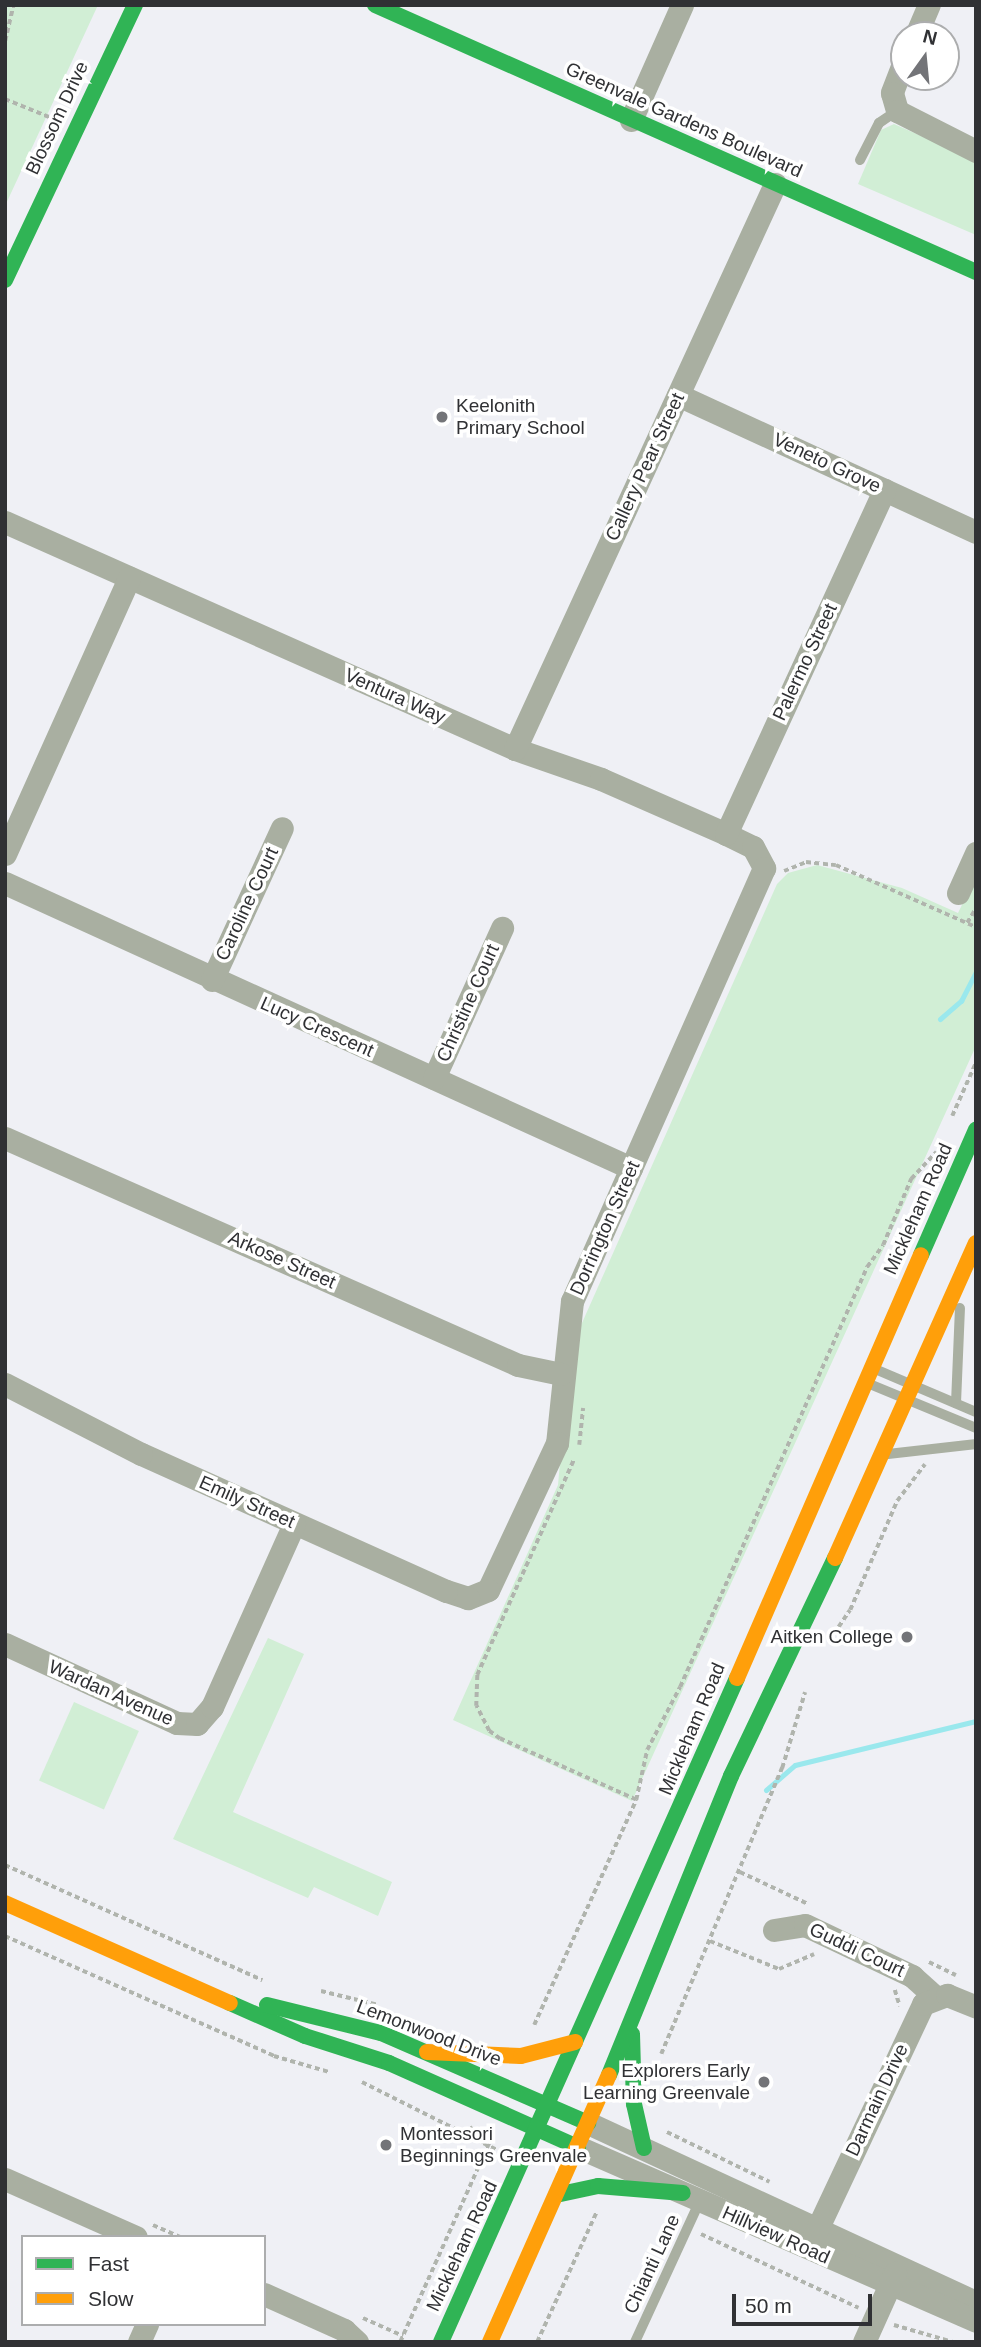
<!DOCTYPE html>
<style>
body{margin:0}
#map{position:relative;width:981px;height:2347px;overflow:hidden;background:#eff0f5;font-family:Helvetica,sans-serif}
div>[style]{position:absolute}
.green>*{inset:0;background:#d1eed5;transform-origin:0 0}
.stream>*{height:5px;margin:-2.5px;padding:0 2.5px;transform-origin:2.5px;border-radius:2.5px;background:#9ae8ed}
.path>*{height:3.5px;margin-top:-1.75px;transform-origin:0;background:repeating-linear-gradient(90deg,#b0b4ad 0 5px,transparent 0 8.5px)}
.lane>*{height:10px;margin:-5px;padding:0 5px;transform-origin:5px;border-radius:5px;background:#a9afa1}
.street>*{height:23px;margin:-11.5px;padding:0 11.5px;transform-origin:11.5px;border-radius:11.5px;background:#a9afa1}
.fast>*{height:16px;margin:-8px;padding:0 8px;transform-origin:8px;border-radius:8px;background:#30b455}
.slow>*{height:16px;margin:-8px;padding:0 8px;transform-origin:8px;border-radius:8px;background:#ff9f0a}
.dots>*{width:19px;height:19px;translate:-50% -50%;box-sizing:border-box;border:4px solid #fff;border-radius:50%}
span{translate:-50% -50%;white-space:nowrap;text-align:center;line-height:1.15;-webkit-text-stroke:7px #fff;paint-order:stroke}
.street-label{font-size:19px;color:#303134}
.poi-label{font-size:19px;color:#303134}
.left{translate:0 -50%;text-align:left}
.right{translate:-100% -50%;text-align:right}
.frame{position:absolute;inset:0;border:7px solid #303134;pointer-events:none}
.legend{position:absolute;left:21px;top:2235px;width:245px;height:91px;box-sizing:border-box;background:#fff;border:2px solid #acadae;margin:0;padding:9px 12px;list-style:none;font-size:21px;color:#303134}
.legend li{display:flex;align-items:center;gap:14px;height:35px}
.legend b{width:35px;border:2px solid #acadae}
.north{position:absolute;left:890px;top:21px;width:70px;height:70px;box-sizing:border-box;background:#fff;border:2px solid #acadae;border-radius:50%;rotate:15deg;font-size:19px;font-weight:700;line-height:28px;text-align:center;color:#303134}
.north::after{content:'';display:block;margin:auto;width:24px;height:32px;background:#737478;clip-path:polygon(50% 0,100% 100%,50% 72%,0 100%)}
.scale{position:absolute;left:732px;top:2294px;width:140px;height:32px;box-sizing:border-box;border:4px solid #303134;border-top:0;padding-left:9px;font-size:21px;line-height:24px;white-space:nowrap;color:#303134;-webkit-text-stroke:5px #fff;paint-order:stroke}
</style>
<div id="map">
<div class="green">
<i style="clip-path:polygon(5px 5px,98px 5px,5px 206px)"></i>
<i style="clip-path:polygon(894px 124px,976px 160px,976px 235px,858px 184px,881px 130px)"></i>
<i style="clip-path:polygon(817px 865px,902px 888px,958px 913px,976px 876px,976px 1046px,632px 1801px,453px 1720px,558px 1485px,570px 1350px,777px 884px,788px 873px)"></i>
<i style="clip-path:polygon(268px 1638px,304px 1654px,233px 1812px,392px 1882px,378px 1916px,314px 1887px,308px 1898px,173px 1839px)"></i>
<i style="left:74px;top:1702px;width:71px;height:86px;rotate:24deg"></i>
</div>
<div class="stream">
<i style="left:940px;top:1019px;width:28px;rotate:-41deg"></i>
<i style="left:961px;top:1001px;width:33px;rotate:-63deg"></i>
<i style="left:766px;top:1790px;width:38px;rotate:-41deg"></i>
<i style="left:795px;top:1765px;width:186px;rotate:-13.7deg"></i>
</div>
<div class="path">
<i style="left:5px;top:41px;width:37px;rotate:-77deg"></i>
<i style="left:5px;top:99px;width:48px;rotate:22.2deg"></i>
<i style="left:784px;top:871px;width:24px;rotate:-22deg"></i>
<i style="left:806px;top:862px;width:30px;rotate:6deg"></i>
<i style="left:836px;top:865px;width:153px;rotate:23.9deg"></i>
<i style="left:967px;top:923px;width:17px;rotate:-59deg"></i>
<i style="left:952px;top:1116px;width:59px;rotate:-66deg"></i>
<i style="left:579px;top:1445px;width:37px;rotate:-84deg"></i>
<i style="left:829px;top:1641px;width:37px;rotate:-56deg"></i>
<i style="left:850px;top:1610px;width:119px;rotate:-66.7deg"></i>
<i style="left:897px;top:1501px;width:46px;rotate:-52.9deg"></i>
<i style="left:636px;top:1800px;width:51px;rotate:-77.6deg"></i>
<i style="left:647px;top:1750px;width:71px;rotate:-62.4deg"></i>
<i style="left:680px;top:1687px;width:460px;rotate:-66deg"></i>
<i style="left:867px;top:1267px;width:27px;rotate:-54deg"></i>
<i style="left:883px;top:1245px;width:72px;rotate:-67deg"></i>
<i style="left:911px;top:1179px;width:37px;rotate:-47deg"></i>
<i style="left:5px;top:1865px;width:282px;rotate:24.1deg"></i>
<i style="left:740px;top:1872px;width:75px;rotate:25.2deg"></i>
<i style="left:5px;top:1936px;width:295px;rotate:24deg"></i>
<i style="left:274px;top:2056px;width:57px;rotate:16.2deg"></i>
<i style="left:710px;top:1941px;width:74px;rotate:22.1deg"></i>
<i style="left:779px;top:1969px;width:38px;rotate:-23deg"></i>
<i style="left:929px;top:1962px;width:30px;rotate:26deg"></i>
<i style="left:895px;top:1990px;width:17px;rotate:73deg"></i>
<i style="left:321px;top:1991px;width:59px;rotate:13.8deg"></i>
<i style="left:534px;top:2025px;width:247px;rotate:-65.6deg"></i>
<i style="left:636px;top:1800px;width:149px;rotate:-155.8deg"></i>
<i style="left:500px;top:1739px;width:14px;rotate:-144deg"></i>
<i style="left:489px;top:1731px;width:28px;rotate:-117deg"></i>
<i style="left:476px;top:1706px;width:31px;rotate:-88deg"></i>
<i style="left:477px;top:1675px;width:237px;rotate:-65.8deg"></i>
<i style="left:661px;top:2054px;width:311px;rotate:-67.1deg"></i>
<i style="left:782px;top:1768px;width:79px;rotate:-73.2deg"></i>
<i style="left:362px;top:2082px;width:153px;rotate:26.7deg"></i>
<i style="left:470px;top:2127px;width:21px;rotate:49deg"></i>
<i style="left:667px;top:2132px;width:114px;rotate:25.9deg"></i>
<i style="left:153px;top:2225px;width:30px;rotate:24deg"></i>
<i style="left:701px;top:2234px;width:174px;rotate:25.1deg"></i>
<i style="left:363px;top:2318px;width:44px;rotate:24.2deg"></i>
<i style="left:894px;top:2325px;width:61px;rotate:16.1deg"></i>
<i style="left:400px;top:2342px;width:226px;rotate:-65.9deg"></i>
<i style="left:537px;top:2342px;width:142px;rotate:-65.4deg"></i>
</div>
<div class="lane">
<i style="left:860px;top:160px;width:42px;rotate:-62.8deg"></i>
<i style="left:879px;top:123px;width:22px;rotate:-34deg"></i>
<i style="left:875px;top:1369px;width:110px;rotate:23.1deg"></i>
<i style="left:872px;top:1385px;width:113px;rotate:22.5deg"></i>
<i style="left:956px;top:1403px;width:95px;rotate:-87.6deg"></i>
<i style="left:888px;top:1454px;width:89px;rotate:-6.5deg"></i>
<i style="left:635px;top:2342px;width:155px;rotate:-65.3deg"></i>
</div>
<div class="street">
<i style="left:916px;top:35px;width:33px;rotate:-67deg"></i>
<i style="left:904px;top:61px;width:34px;rotate:111deg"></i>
<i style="left:892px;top:93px;width:19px;rotate:74deg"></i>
<i style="left:897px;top:111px;width:89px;rotate:26.9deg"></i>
<i style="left:631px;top:120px;width:126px;rotate:-66.1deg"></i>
<i style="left:678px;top:395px;width:328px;rotate:24.7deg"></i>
<i style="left:5px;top:522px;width:558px;rotate:23.99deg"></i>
<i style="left:515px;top:749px;width:91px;rotate:19.2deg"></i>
<i style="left:601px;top:779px;width:137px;rotate:23.7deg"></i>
<i style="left:726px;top:834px;width:30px;rotate:26deg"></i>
<i style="left:753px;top:847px;width:24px;rotate:62deg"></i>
<i style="left:764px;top:868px;width:474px;rotate:113.9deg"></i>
<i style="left:572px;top:1301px;width:143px;rotate:96deg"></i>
<i style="left:557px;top:1443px;width:162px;rotate:115.1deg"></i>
<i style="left:488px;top:1590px;width:22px;rotate:158deg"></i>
<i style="left:468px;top:1598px;width:23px;rotate:-162deg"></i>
<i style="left:446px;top:1591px;width:334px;rotate:-155.8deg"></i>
<i style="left:141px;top:1454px;width:153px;rotate:-152.8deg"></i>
<i style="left:515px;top:749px;width:622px;rotate:-65.29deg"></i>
<i style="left:726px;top:834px;width:379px;rotate:-65.3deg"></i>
<i style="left:5px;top:854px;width:303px;rotate:-65.8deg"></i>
<i style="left:5px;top:883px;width:688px;rotate:24.48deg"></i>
<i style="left:958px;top:893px;width:44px;rotate:-65.8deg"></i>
<i style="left:212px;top:980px;width:167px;rotate:-65.3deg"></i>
<i style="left:434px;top:1078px;width:165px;rotate:-65.6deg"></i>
<i style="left:5px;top:1138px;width:561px;rotate:23.87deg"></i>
<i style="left:518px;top:1365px;width:44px;rotate:11.8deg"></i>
<i style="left:5px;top:1644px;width:189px;rotate:24.7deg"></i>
<i style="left:177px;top:1723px;width:20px;rotate:3deg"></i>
<i style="left:197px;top:1724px;width:23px;rotate:-49deg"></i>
<i style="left:212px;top:1707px;width:201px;rotate:-65.9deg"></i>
<i style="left:774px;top:1930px;width:31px;rotate:-9deg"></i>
<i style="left:805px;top:1925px;width:119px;rotate:25.5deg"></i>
<i style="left:912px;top:1976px;width:30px;rotate:42deg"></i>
<i style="left:588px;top:2123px;width:427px;rotate:24.8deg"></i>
<i style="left:578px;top:2147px;width:434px;rotate:23.6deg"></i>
<i style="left:5px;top:2179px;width:143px;rotate:23.9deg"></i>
<i style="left:812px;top:2240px;width:261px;rotate:-64.8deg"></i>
<i style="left:923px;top:2004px;width:26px;rotate:-21deg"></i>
<i style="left:947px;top:1995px;width:31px;rotate:22deg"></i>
<i style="left:264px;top:2294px;width:88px;rotate:24.2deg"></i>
<i style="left:344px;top:2330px;width:18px;rotate:43deg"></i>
<i style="left:139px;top:2342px;width:20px;rotate:-66deg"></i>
<i style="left:864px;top:2342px;width:76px;rotate:-65.8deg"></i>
</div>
<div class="fast">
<i style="left:375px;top:5px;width:658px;rotate:23.95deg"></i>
<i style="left:5px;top:280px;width:304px;rotate:-64.7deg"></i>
<i style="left:921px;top:1255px;width:137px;rotate:-66.3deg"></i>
<i style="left:230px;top:2003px;width:82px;rotate:23.7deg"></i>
<i style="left:305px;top:2036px;width:88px;rotate:17.8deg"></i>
<i style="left:389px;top:2063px;width:207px;rotate:24deg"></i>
<i style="left:267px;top:2005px;width:117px;rotate:13.8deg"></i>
<i style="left:381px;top:2033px;width:226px;rotate:23.5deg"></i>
<i style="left:632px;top:2034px;width:70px;rotate:88.4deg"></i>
<i style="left:634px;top:2104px;width:45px;rotate:77.2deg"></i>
<i style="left:609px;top:2075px;width:323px;rotate:-67.8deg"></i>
<i style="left:731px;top:1776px;width:242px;rotate:-64.5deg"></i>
<i style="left:556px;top:2195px;width:43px;rotate:-12.1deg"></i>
<i style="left:598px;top:2186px;width:85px;rotate:4.7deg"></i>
<i style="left:441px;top:2342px;width:727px;rotate:-65.97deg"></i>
</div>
<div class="slow">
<i style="left:835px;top:1558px;width:345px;rotate:-65.9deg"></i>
<i style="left:737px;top:1678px;width:461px;rotate:-66.5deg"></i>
<i style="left:5px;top:1903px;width:246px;rotate:24deg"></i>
<i style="left:427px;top:2052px;width:94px;rotate:2.4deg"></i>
<i style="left:521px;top:2056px;width:56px;rotate:-14.5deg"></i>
<i style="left:490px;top:2342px;width:292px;rotate:-66deg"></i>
</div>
<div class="dots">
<i style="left:442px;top:417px;background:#737478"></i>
<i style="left:907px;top:1637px;background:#737478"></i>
<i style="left:764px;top:2082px;background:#737478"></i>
<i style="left:386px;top:2145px;background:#737478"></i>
</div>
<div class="street-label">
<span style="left:57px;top:118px;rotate:-65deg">Blossom Drive</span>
<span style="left:684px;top:120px;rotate:24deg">Greenvale Gardens Boulevard</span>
<span style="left:827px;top:463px;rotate:25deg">Veneto Grove</span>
<span style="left:645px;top:467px;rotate:-65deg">Callery Pear Street</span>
<span style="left:805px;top:662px;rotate:-65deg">Palermo Street</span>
<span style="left:395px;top:696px;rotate:24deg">Ventura Way</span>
<span style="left:247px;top:904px;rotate:-65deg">Caroline Court</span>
<span style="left:468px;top:1003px;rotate:-66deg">Christine Court</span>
<span style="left:317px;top:1027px;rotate:24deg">Lucy Crescent</span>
<span style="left:918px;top:1209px;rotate:-66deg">Mickleham Road</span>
<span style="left:605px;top:1228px;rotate:-66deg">Dorrington Street</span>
<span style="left:282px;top:1260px;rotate:24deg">Arkose Street</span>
<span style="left:247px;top:1502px;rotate:24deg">Emily Street</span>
<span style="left:111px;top:1693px;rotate:24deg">Wardan Avenue</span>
<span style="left:692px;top:1729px;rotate:-67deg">Mickleham Road</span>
<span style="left:857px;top:1950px;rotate:25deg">Guddi Court</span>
<span style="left:429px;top:2033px;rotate:21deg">Lemonwood Drive</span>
<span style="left:877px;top:2100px;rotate:-65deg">Darmain Drive</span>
<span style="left:776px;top:2235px;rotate:24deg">Hillview Road</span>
<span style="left:462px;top:2246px;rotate:-65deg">Mickleham Road</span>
<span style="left:652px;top:2264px;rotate:-65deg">Chianti Lane</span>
</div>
<div class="poi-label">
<span class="left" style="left:456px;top:417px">Keelonith<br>Primary School</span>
<span class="right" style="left:893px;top:1637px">Aitken College</span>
<span class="right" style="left:750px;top:2082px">Explorers Early<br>Learning Greenvale</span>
<span class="left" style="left:400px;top:2145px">Montessori<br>Beginnings Greenvale</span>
</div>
<div class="frame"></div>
<ul class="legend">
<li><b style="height:9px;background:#30b455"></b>Fast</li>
<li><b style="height:9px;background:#ff9f0a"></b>Slow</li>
</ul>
<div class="north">N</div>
<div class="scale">50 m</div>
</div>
